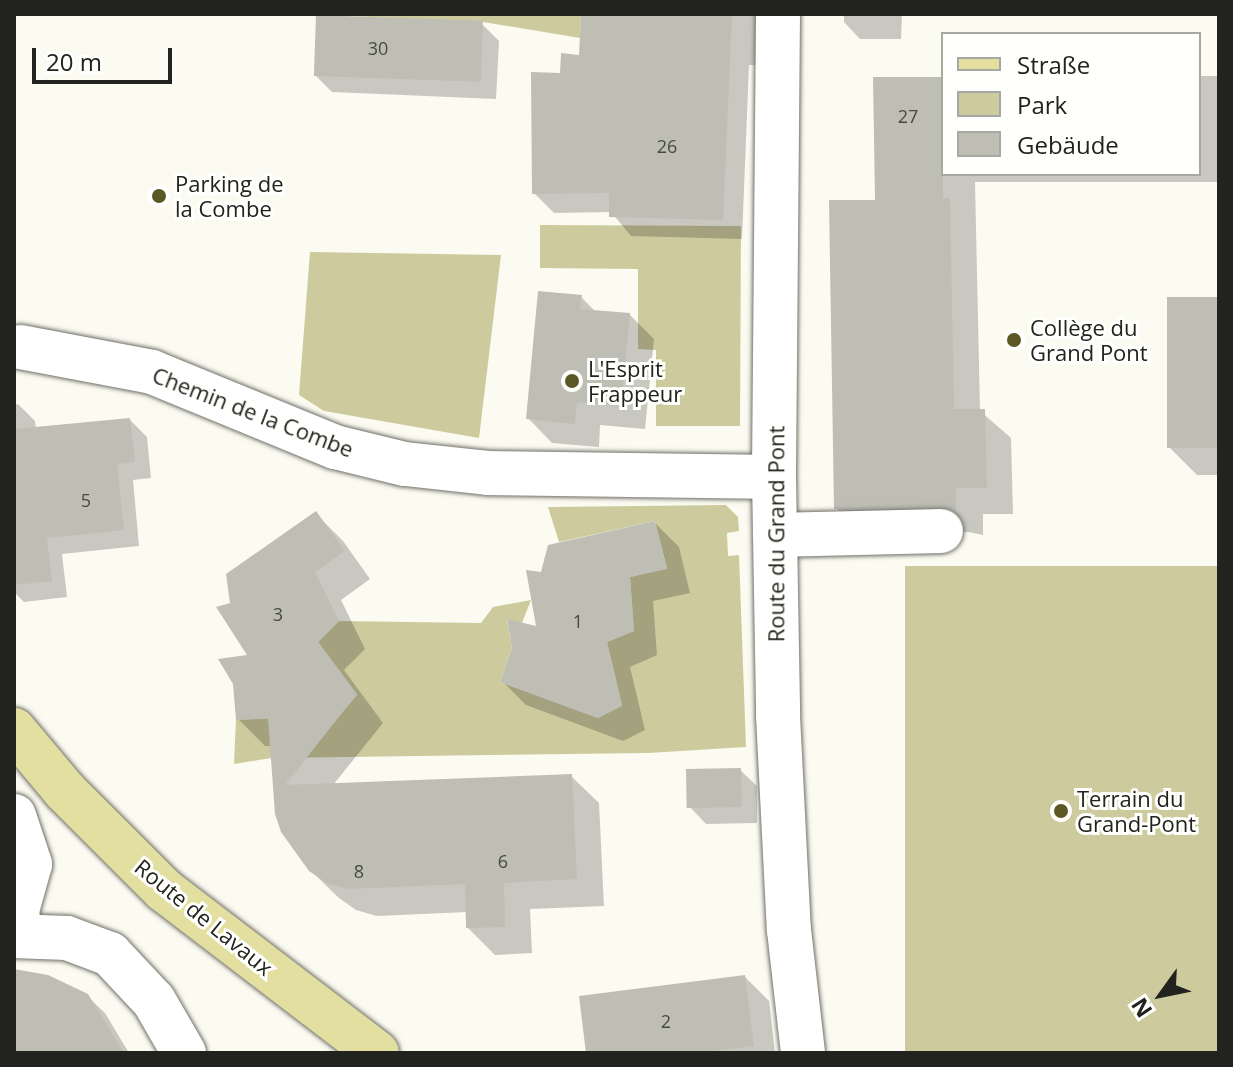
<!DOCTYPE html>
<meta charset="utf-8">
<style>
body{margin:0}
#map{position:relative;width:1233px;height:1067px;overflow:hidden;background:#fbfbf2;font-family:"Open Sans",sans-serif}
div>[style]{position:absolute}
.green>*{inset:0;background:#cdcb9e;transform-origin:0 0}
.shadow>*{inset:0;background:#0003}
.building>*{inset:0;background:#bebeb5;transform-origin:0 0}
.roads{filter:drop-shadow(0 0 2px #717169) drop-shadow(0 0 2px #717169)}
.minor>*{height:44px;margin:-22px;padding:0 22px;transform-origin:22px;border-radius:22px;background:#fff}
.major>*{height:44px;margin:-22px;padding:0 22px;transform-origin:22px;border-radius:22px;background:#e2dfa1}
.dots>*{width:22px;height:22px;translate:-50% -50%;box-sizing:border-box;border:4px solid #fffffe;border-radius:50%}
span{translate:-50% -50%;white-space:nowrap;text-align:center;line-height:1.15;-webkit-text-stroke:6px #fffffe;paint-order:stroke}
.number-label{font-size:18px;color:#494944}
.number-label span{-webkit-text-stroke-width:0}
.poi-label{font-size:22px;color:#22221e}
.left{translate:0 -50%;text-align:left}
.street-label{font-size:22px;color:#22221e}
.frame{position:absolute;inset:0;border:16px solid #22221e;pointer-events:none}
.legend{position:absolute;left:941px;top:32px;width:260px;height:144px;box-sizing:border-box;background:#fffffe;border:2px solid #a7a7a4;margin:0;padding:10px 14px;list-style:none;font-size:24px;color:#22221e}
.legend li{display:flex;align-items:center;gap:16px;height:40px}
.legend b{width:40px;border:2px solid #a7a7a4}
.north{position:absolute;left:1121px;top:955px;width:80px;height:80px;-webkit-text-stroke:6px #fffffe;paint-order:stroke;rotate:237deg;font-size:22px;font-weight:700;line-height:32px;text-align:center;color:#22221e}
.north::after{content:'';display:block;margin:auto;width:28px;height:36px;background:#22221e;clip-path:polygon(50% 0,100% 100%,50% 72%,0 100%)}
.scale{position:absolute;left:32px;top:48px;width:140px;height:36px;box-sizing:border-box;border:4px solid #22221e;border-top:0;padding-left:10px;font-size:24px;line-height:28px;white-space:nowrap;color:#22221e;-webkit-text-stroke:6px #fffffe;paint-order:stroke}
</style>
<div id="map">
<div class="green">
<i style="clip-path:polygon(581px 14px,580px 38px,483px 22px,325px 15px)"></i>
<i style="clip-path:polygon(540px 225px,741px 226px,740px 426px,656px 426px,656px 350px,638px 349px,638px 269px,540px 268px)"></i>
<i style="clip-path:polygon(310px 252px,501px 255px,479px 438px,324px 411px,299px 395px)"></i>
<i style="clip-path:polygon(726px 505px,738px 517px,739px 531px,727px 533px,728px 556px,739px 555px,746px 747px,648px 753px,272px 758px,234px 764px,236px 720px,340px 715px,357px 695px,318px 642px,339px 621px,481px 623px,493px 607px,531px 600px,522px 623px,507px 620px,512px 648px,500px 682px,598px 718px,622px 705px,607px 642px,634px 631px,630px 577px,667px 568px,655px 521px,559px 542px,548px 507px)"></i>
<i style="left:905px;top:566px;width:314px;height:487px"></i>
</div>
<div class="shadow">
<i style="clip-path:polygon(583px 14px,757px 14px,762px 65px,749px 65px,742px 239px,631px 236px,611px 212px,554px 213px,534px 193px,562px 75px,581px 57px)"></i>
<i style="clip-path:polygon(844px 14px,902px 14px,901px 39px,860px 39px,844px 22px)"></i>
<i style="clip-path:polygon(482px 24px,499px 41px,496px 99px,332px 92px,315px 75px)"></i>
<i style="clip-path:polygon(1199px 76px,1219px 76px,1219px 182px,975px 182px,980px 411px,1011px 438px,1013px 514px,983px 514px,983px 535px,969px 532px,863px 535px,836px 508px,877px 201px,943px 79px,943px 174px,1199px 174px)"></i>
<i style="clip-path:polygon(581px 297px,596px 312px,630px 315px,654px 339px,645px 429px,600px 425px,599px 447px,552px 443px,528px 418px)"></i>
<i style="clip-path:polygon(1219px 299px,1219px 475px,1197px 475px,1170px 448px)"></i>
<i style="clip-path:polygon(18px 404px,35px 421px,36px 429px,130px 420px,147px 437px,151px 478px,133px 480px,139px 546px,62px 554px,67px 597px,24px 602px,14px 592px,14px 405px)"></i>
<i style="clip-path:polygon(316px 514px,343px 541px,370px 579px,341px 600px,365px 649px,344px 670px,383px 723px,333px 785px,571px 776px,599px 803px,604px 906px,530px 909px,532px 953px,495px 955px,468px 928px,467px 912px,377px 916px,356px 910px,339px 898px,310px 870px,272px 746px,265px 746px,238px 719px,251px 656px,232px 605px)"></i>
<i style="clip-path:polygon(655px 523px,679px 547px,690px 593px,653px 601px,657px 655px,630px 667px,645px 730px,623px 741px,526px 705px,502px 681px,539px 629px,542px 574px)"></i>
<i style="clip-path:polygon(740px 770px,757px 786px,757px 823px,706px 824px,690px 807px)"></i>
<i style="clip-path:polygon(14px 972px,87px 996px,105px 1013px,129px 1053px,14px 1053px)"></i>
<i style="clip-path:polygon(745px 977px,769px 1001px,775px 1053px,588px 1053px)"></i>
</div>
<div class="building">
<i style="clip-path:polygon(581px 14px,732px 14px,723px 220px,609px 217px,609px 193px,532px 194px,531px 72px,560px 73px,561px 53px,579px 55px)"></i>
<i style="left:316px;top:15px;width:167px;height:61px;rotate:2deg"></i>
<i style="clip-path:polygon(873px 77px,943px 77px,943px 198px,950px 198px,954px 409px,985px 409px,987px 488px,956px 488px,956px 510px,940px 506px,834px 509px,829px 200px,875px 200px)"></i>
<i style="clip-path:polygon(538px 291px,582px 295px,580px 309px,630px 313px,621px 406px,577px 402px,575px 424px,526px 419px)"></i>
<i style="left:1219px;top:297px;width:151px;height:52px;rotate:90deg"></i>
<i style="clip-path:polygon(130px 418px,135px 462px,117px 464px,124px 530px,47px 538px,52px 581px,14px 585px,14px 429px)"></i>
<i style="clip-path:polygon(316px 511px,345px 551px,315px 572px,339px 621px,318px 642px,357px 694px,285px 785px,572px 774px,577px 879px,504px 883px,505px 927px,466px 928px,465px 884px,348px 889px,327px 883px,309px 871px,281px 832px,275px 814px,268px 718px,236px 720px,233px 684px,218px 659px,247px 655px,216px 607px,230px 603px,226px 574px)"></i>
<i style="clip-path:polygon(655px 521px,667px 569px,630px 577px,634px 631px,607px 642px,622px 706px,598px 718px,500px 682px,512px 648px,507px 619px,536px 626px,526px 570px,541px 572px,548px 545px)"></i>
<i style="left:741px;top:768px;width:39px;height:55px;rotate:89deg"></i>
<i style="clip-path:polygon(14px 969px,48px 975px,88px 994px,124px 1053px,14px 1053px)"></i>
<i style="clip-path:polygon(745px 975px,754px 1046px,698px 1053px,586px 1053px,579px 996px)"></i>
</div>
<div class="roads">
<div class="minor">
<i style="left:778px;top:14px;width:463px;rotate:90.5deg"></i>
<i style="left:774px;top:477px;width:239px;rotate:89deg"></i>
<i style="left:778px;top:716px;width:214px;rotate:87.1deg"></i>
<i style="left:789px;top:930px;width:124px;rotate:83.5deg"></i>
<i style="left:20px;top:347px;width:134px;rotate:10.7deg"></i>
<i style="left:152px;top:372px;width:198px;rotate:22.3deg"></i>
<i style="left:335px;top:447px;width:72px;rotate:13.7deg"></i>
<i style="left:405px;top:464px;width:83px;rotate:6.2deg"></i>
<i style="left:488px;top:473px;width:286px;rotate:0.8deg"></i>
<i style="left:775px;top:535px;width:166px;rotate:-1.4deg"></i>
<i style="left:14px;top:816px;width:51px;rotate:71.6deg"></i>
<i style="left:30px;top:864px;width:49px;rotate:105.5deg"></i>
<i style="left:17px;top:911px;width:23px;rotate:83deg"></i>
<i style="left:14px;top:936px;width:53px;rotate:2.2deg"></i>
<i style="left:67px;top:938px;width:46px;rotate:20.4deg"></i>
<i style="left:110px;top:954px;width:64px;rotate:46.9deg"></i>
<i style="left:154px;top:1001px;width:60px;rotate:60deg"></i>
</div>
<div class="major">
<i style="left:14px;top:730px;width:80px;rotate:50.1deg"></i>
<i style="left:65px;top:791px;width:140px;rotate:45deg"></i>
<i style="left:164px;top:890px;width:268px;rotate:37.4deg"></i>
</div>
</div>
<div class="dots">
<i style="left:159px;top:196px;background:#5b5824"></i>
<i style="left:1014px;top:340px;background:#5b5824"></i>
<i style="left:572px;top:381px;background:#5b5824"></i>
<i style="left:1061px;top:811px;background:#5b5824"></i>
</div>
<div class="number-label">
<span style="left:378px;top:48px">30</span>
<span style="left:908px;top:116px">27</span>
<span style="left:667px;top:146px">26</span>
<span style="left:86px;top:500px">5</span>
<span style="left:278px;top:614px">3</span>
<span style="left:578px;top:621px">1</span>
<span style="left:503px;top:861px">6</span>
<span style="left:359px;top:871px">8</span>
<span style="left:666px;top:1021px">2</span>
</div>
<div class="poi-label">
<span class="left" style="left:175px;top:196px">Parking de<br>la Combe</span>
<span class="left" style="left:1030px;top:340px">Collège du<br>Grand Pont</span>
<span class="left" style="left:588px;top:381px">L'Esprit<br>Frappeur</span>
<span class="left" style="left:1077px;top:811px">Terrain du<br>Grand-Pont</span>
</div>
<div class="street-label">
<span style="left:253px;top:412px;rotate:21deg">Chemin de la Combe</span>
<span style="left:776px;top:534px;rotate:-90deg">Route du Grand Pont</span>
<span style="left:204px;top:917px;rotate:39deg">Route de Lavaux</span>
</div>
<div class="frame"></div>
<ul class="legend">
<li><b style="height:10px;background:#e2dfa1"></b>Straße</li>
<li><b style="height:22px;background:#cdcb9e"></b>Park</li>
<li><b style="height:22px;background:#bebeb5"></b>Gebäude</li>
</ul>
<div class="north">N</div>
<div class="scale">20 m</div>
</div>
